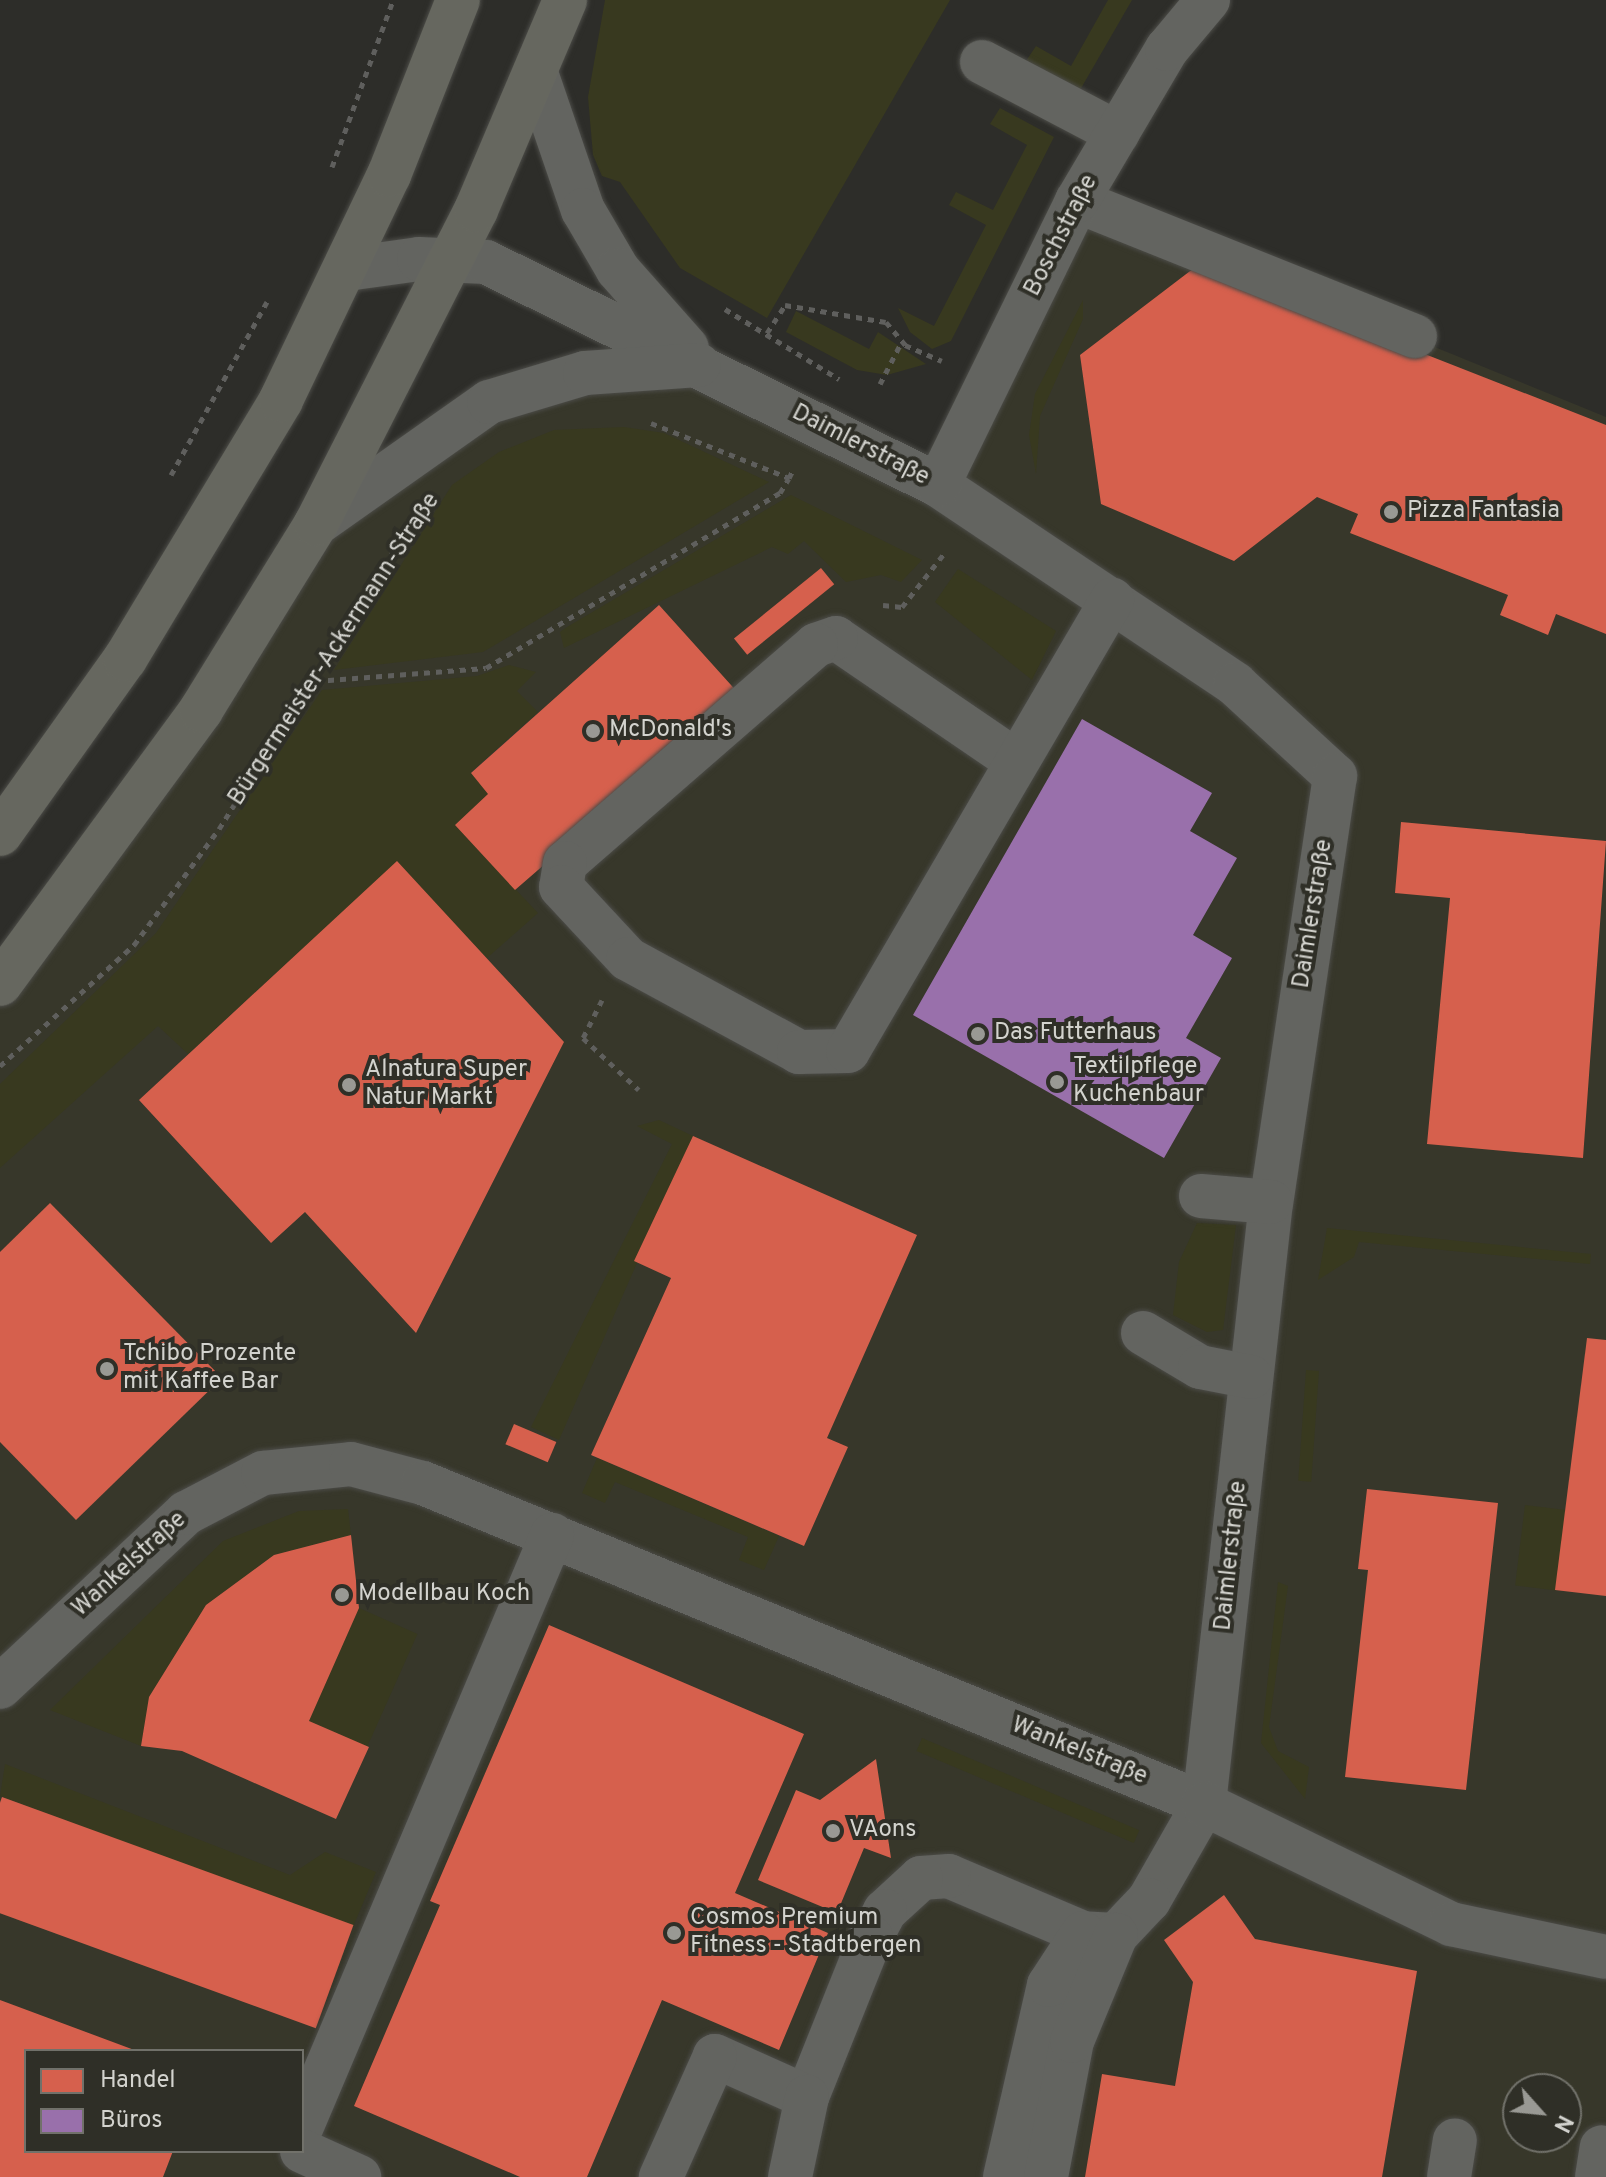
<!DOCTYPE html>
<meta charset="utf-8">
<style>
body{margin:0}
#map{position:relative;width:1606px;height:2177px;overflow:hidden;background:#2d2d29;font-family:Overpass,sans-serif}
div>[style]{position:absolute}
.built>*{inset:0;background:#37372a}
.green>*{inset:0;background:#38391f;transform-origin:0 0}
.shops>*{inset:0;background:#d6604d;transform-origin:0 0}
.offices>*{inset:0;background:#9970ab}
.path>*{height:5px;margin-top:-2.5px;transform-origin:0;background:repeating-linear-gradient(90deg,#5f5f5d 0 6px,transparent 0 12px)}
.roads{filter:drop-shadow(0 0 2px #4b4b47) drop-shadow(0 0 2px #4b4b47)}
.minor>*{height:44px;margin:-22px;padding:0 22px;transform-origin:22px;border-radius:22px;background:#636460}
.major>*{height:44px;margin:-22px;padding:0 22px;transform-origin:22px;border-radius:22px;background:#66675f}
.dots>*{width:22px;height:22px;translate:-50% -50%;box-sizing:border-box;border:4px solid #2f2f27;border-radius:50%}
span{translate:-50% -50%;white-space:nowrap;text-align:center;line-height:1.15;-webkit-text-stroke:8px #2f2f27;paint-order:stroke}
.street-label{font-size:24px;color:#d3d3ce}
.poi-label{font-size:24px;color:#d3d3ce}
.left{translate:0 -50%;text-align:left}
.legend{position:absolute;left:24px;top:2049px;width:280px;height:104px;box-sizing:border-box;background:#2f2f27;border:2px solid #71716a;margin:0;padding:10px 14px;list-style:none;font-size:24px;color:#d3d3ce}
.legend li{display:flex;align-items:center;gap:16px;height:40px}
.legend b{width:40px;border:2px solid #71716a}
.north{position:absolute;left:1502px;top:2073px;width:80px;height:80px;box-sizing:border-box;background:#2f2f27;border:2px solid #71716a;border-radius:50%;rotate:117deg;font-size:22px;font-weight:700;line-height:32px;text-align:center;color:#d3d3ce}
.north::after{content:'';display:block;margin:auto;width:28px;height:36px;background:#999994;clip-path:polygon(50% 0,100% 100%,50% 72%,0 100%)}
</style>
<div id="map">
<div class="built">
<i style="clip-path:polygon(evenodd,1077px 201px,1606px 417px,1606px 2177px,0 2177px,0 984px,316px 524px,489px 402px,702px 365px,938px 485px,1077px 201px,26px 2051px,302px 2051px,302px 2151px,26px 2151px,26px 2051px,1077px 201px,1518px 2089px,1566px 2089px,1566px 2137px,1518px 2137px,1518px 2089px)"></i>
</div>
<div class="green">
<i style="clip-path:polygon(605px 0,950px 0,767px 318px,680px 268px,620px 182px,602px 176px,593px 155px,588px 97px)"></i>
<i style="clip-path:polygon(1108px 0,1132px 0,1080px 90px,1026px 61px,1036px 46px,1071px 66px)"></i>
<i style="clip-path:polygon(1000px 108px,1054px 137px,951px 341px,932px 349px,910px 332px,898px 308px,934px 326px,986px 225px,949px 205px,956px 192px,993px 210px,1027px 145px,990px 124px)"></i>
<i style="clip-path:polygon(1083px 300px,1083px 319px,1040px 416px,1036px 474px,1029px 435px,1035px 394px)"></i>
<i style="clip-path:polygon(796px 311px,869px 349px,878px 332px,926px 364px,887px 375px,857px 370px,786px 332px)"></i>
<i style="clip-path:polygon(624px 427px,664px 433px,769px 482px,483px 652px,334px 670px,452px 485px,499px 452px,554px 430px)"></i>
<i style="clip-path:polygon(791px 495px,922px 560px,901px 582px,881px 575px,846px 582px,804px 541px,788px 554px,772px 547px,564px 648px,560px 632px,567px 627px)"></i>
<i style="clip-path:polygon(958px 569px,1056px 631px,1032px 680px,935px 602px)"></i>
<i style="clip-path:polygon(509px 665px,536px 672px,517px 691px,538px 712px,471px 772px,488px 794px,455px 825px,538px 913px,487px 958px,397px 862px,188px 1054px,158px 1026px,0 1168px,0 1084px,156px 933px,322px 690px,477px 676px)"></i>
<i style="clip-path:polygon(659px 1120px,693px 1136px,559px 1440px,531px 1427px,672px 1144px,637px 1126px)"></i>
<i style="clip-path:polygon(1197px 1223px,1236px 1225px,1223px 1330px,1207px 1332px,1173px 1315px,1179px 1262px)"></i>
<i style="clip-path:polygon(1327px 1228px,1591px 1254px,1590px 1264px,1359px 1242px,1354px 1257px,1318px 1280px)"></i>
<i style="left:1306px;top:1370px;width:13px;height:111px;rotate:4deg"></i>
<i style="clip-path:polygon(597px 1458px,779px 1536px,764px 1570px,739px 1560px,748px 1537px,615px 1482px,605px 1503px,582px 1493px)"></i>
<i style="left:1525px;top:1505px;width:41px;height:81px;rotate:7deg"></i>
<i style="clip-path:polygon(348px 1509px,351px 1535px,274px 1555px,206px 1605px,149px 1697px,141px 1746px,50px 1710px,223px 1541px,299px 1511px)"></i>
<i style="clip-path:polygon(1278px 1582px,1288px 1586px,1269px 1727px,1278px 1751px,1309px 1767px,1305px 1799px,1261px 1743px)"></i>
<i style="left:359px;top:1608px;width:64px;height:124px;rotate:24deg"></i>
<i style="left:922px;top:1738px;width:236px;height:14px;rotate:23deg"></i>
<i style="clip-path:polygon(5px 1764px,290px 1875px,325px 1852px,376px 1872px,353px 1927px,0 1796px)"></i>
</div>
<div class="shops">
<i style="clip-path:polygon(1198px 265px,1606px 425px,1606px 634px,1556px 614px,1548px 635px,1500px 615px,1508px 595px,1350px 533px,1358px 514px,1317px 497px,1234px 561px,1101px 504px,1080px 355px)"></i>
<i style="left:821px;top:568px;width:21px;height:112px;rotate:51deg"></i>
<i style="clip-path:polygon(659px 605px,740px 695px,515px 890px,455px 825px,488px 794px,471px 773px)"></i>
<i style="clip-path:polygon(1401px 822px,1606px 841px,1583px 1158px,1427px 1144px,1450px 898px,1395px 893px)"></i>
<i style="clip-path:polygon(397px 861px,564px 1042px,416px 1333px,305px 1212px,271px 1243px,139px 1100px)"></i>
<i style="clip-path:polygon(693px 1136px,917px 1235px,827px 1438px,848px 1447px,804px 1546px,591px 1455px,671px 1278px,634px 1261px)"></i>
<i style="clip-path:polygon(50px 1203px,222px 1378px,76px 1520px,0 1442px,0 1252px)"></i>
<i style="clip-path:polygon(1587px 1338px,1606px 1340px,1606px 1596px,1555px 1590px)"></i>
<i style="left:514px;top:1424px;width:46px;height:22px;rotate:23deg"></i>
<i style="clip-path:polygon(1367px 1489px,1498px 1503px,1466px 1790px,1345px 1777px,1368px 1570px,1358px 1569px)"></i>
<i style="clip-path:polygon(351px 1535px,359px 1608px,309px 1721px,369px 1747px,336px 1819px,182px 1751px,141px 1746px,149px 1697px,206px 1605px,274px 1555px)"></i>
<i style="clip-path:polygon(549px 1625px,804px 1734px,735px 1893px,828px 1933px,779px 2050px,662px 2000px,587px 2177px,520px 2177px,354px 2106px,440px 1905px,430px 1901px)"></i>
<i style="clip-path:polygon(876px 1759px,891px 1858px,864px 1848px,837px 1913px,758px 1880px,796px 1790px,820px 1800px)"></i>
<i style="left:2px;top:1797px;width:374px;height:110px;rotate:20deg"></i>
<i style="clip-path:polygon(1224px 1895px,1255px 1939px,1417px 1971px,1382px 2177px,1085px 2177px,1102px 2074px,1175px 2086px,1193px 1982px,1164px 1940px)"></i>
<i style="clip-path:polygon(0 2000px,137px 2051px,26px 2051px,26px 2151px,173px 2151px,163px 2177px,0 2177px)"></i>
</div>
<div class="offices">
<i style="clip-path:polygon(1082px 719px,1212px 793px,1190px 831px,1237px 858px,1193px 935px,1232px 958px,1186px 1038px,1221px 1058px,1164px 1158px,913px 1015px)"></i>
</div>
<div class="path">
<i style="left:332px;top:167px;width:178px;rotate:-69.9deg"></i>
<i style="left:725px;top:309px;width:134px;rotate:31.6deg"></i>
<i style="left:767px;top:333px;width:33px;rotate:-57deg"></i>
<i style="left:785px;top:305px;width:102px;rotate:9.6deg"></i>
<i style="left:886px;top:322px;width:30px;rotate:50deg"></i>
<i style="left:905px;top:345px;width:40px;rotate:23.4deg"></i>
<i style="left:880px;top:384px;width:48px;rotate:-62.9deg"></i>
<i style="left:651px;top:423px;width:149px;rotate:21.7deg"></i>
<i style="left:789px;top:478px;width:9px;rotate:-63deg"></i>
<i style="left:171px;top:475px;width:198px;rotate:-61deg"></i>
<i style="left:883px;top:605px;width:19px;rotate:6deg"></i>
<i style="left:902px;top:607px;width:71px;rotate:-51.8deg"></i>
<i style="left:316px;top:681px;width:170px;rotate:-4.4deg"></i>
<i style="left:486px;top:668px;width:342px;rotate:-30.8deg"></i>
<i style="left:780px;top:493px;width:17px;rotate:-59deg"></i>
<i style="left:602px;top:1000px;width:42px;rotate:116.6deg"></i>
<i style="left:583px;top:1038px;width:76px;rotate:42.9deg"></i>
<i style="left:0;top:1066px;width:181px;rotate:-42.1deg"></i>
<i style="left:134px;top:945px;width:144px;rotate:-53.8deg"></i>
<i style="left:219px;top:829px;width:365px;rotate:-57.9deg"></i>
</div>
<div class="roads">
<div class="minor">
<i style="left:982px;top:62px;width:153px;rotate:27.7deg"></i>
<i style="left:537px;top:76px;width:142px;rotate:71.1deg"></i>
<i style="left:583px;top:210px;width:69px;rotate:59.7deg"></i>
<i style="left:618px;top:270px;width:104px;rotate:48.5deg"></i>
<i style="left:1077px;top:201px;width:364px;rotate:21.8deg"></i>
<i style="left:347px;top:269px;width:73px;rotate:-7.9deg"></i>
<i style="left:419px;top:259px;width:67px;rotate:2.6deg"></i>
<i style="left:486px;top:262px;width:504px;rotate:26.26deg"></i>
<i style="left:938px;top:485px;width:358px;rotate:33.8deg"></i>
<i style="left:1235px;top:684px;width:136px;rotate:42.6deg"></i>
<i style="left:1335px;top:776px;width:431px;rotate:98.5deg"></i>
<i style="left:1271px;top:1202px;width:606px;rotate:96.35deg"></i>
<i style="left:1204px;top:1804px;width:111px;rotate:119.8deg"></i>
<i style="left:1149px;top:1900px;width:48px;rotate:133.3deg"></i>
<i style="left:1116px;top:1935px;width:33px;rotate:-177deg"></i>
<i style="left:1083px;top:1933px;width:146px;rotate:-157deg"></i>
<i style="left:949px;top:1876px;width:28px;rotate:176deg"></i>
<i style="left:921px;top:1878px;width:49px;rotate:137.5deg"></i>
<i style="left:885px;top:1911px;width:30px;rotate:118deg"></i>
<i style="left:871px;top:1937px;width:172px;rotate:111.8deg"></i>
<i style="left:807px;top:2097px;width:101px;rotate:-156deg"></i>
<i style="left:715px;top:2056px;width:133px;rotate:114.1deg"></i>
<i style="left:938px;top:485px;width:316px;rotate:-63.9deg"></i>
<i style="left:1077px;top:201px;width:177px;rotate:-59.4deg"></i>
<i style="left:1167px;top:49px;width:64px;rotate:-50.1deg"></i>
<i style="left:316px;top:524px;width:212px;rotate:-35.2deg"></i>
<i style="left:489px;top:402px;width:100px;rotate:-16.8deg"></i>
<i style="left:585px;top:373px;width:114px;rotate:-4deg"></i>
<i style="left:1016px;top:761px;width:218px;rotate:-145.7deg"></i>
<i style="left:836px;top:638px;width:21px;rotate:161deg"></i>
<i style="left:816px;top:645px;width:332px;rotate:139deg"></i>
<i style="left:565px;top:863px;width:24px;rotate:99deg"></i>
<i style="left:561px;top:887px;width:98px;rotate:47.1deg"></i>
<i style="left:628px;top:959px;width:195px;rotate:28.5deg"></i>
<i style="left:799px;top:1052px;width:49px;rotate:-1.2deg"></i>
<i style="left:848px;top:1051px;width:523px;rotate:-59.66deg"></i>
<i style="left:1201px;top:1196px;width:70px;rotate:4.9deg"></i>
<i style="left:1143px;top:1333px;width:66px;rotate:30.8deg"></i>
<i style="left:1200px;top:1367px;width:52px;rotate:11.1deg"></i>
<i style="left:0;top:1687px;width:255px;rotate:-43.1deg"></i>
<i style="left:186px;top:1513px;width:87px;rotate:-27.5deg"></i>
<i style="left:263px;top:1473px;width:88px;rotate:-5.8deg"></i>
<i style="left:351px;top:1464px;width:74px;rotate:14.8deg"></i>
<i style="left:423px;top:1483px;width:844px;rotate:22.34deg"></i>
<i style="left:1204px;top:1804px;width:275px;rotate:25.9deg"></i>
<i style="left:1451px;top:1924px;width:158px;rotate:12deg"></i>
<i style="left:302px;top:2126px;width:642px;rotate:-67.07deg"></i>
<i style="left:302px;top:2151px;width:63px;rotate:24.5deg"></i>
<i style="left:790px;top:2177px;width:82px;rotate:-78deg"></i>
<i style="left:1005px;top:2177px;width:197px;rotate:-77.1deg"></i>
<i style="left:1049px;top:1985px;width:62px;rotate:-56.8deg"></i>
<i style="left:1046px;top:2177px;width:138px;rotate:-79.2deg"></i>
<i style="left:1072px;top:2041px;width:115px;rotate:-67.5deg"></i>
<i style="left:1449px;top:2177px;width:37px;rotate:-81deg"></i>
<i style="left:1597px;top:2177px;width:30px;rotate:-81deg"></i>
</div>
<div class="major">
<i style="left:0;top:834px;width:215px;rotate:-54.5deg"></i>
<i style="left:125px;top:659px;width:302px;rotate:-58.9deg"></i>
<i style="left:281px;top:400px;width:250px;rotate:-64.4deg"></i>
<i style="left:389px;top:175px;width:188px;rotate:-68.5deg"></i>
<i style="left:0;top:984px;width:340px;rotate:-53.7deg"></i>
<i style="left:201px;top:710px;width:219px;rotate:-58.3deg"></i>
<i style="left:316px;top:524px;width:352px;rotate:-63deg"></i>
<i style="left:476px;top:210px;width:228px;rotate:-67deg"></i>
</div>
</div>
<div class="dots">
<i style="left:1391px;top:512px;background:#999994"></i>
<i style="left:593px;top:731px;background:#999994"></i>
<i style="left:978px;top:1034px;background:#999994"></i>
<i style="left:1057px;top:1082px;background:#999994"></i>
<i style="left:349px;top:1085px;background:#999994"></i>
<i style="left:107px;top:1369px;background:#999994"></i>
<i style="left:342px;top:1595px;background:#999994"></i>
<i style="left:833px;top:1831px;background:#999994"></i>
<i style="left:674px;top:1933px;background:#999994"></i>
</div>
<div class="street-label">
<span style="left:1062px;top:236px;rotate:-63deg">Boschstraße</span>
<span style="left:860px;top:446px;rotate:27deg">Daimlerstraße</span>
<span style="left:335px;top:650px;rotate:-57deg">Bürgermeister-Ackermann-Straße</span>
<span style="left:1314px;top:914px;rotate:-81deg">Daimlerstraße</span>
<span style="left:1232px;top:1556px;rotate:-84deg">Daimlerstraße</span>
<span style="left:130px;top:1565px;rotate:-42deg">Wankelstraße</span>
<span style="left:1079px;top:1752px;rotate:22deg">Wankelstraße</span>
</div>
<div class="poi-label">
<span class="left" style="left:1407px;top:512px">Pizza Fantasia</span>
<span class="left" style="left:609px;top:731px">McDonald's</span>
<span class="left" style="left:994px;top:1034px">Das Futterhaus</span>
<span class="left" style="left:1073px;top:1082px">Textilpflege<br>Kuchenbaur</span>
<span class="left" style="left:365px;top:1085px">Alnatura Super<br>Natur Markt</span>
<span class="left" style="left:123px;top:1369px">Tchibo Prozente<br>mit Kaffee Bar</span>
<span class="left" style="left:358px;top:1595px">Modellbau Koch</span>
<span class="left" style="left:849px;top:1831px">VAons</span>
<span class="left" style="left:690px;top:1933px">Cosmos Premium<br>Fitness - Stadtbergen</span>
</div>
<ul class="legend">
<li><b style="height:22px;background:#d6604d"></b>Handel</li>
<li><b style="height:22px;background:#9970ab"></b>Büros</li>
</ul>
<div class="north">N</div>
</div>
